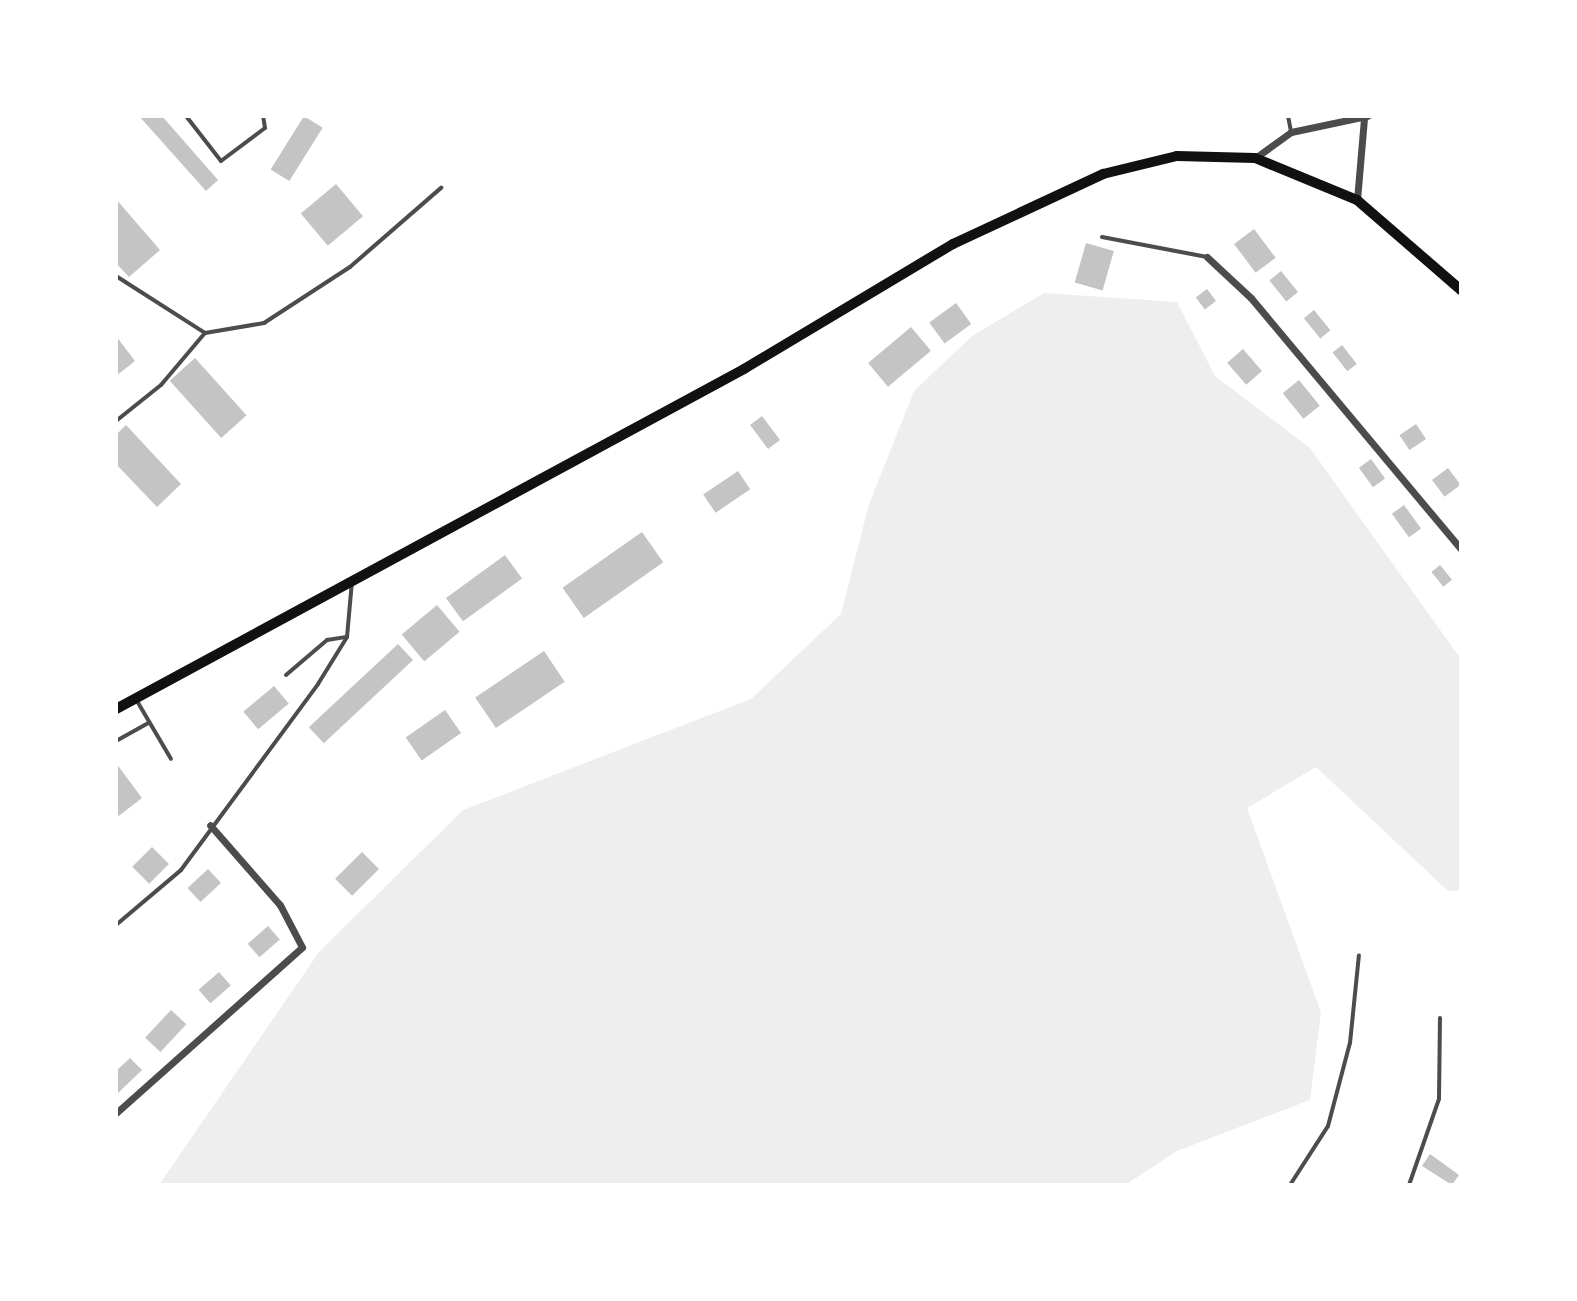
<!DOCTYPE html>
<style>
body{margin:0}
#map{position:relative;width:1577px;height:1301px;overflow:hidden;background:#fff;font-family:Lato,sans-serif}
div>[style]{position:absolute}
.green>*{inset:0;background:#eee}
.building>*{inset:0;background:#c4c4c4;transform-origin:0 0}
.service>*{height:4px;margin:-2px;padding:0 2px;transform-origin:2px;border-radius:2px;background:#4c4c4c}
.minor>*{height:7px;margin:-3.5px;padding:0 3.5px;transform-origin:3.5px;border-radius:3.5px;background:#4c4c4c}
.secondary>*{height:10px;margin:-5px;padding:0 5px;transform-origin:5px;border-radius:5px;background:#111}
span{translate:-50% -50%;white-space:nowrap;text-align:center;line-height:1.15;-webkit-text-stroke:8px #fff;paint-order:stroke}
.frame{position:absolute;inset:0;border:118px solid #fff;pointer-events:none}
</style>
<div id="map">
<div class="green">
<i style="clip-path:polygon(1044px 293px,1177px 302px,1215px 376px,1310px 448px,1461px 659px,1461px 890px,1448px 891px,1316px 767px,1247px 808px,1321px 1012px,1310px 1100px,1177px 1151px,1125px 1185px,159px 1185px,319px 952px,463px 810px,751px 699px,841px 614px,869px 504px,914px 391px,972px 336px)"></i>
</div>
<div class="building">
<i style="clip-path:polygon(139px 116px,162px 116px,218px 180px,206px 191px)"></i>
<i style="left:304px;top:116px;width:22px;height:63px;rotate:32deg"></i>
<i style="left:336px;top:184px;width:42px;height:46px;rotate:50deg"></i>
<i style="clip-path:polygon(116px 199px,160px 250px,129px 277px,116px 263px)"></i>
<i style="left:1254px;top:229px;width:36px;height:25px;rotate:53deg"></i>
<i style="left:1086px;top:243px;width:29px;height:41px;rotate:16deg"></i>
<i style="left:1281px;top:271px;width:27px;height:15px;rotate:51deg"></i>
<i style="left:1207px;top:289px;width:15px;height:14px;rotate:53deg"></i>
<i style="left:956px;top:303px;width:26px;height:33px;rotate:54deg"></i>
<i style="left:1314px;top:310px;width:26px;height:13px;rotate:51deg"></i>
<i style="left:911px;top:327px;width:31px;height:56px;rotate:50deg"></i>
<i style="clip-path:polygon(116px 336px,135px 361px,116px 376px)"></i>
<i style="left:1342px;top:345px;width:24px;height:12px;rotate:52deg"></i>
<i style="left:1243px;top:349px;width:29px;height:21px;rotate:49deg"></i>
<i style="left:195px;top:358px;width:77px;height:34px;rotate:48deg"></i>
<i style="left:1299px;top:380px;width:33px;height:21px;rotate:51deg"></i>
<i style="left:762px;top:416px;width:30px;height:15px;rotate:53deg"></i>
<i style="left:1416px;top:424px;width:18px;height:20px;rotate:56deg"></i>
<i style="clip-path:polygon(126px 425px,181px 484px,157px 507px,116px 464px,116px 435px)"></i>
<i style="left:1371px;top:459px;width:24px;height:15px;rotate:54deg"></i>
<i style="left:1448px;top:468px;width:21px;height:20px;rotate:53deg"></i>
<i style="left:738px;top:471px;width:22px;height:42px;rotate:56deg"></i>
<i style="left:1404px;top:505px;width:29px;height:15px;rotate:54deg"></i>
<i style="left:642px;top:532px;width:37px;height:97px;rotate:55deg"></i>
<i style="left:505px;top:555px;width:29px;height:73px;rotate:54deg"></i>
<i style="left:1440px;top:565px;width:19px;height:11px;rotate:51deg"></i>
<i style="left:437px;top:605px;width:35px;height:46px;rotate:50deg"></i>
<i style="left:398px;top:644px;width:22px;height:122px;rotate:47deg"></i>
<i style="left:544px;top:651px;width:37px;height:83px;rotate:56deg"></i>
<i style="left:274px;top:686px;width:23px;height:40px;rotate:50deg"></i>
<i style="left:445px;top:710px;width:28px;height:48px;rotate:55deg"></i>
<i style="clip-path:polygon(116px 763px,142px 798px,116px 818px)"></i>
<i style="left:152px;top:847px;width:24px;height:28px;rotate:45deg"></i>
<i style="left:362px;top:852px;width:24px;height:38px;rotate:45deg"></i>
<i style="left:208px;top:869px;width:19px;height:28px;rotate:47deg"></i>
<i style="left:268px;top:926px;width:18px;height:27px;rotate:49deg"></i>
<i style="left:219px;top:972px;width:18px;height:27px;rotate:49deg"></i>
<i style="left:171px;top:1010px;width:21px;height:38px;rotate:43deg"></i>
<i style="clip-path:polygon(130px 1058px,142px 1070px,116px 1095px,116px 1071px)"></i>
<i style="clip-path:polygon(1430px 1154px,1459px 1175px,1452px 1185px,1422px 1166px)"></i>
</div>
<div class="service">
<i style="left:186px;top:116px;width:57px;rotate:52.1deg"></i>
<i style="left:221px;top:161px;width:55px;rotate:-36.9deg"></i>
<i style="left:265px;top:128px;width:12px;rotate:-99deg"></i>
<i style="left:1288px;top:116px;width:16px;rotate:79deg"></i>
<i style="left:1102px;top:237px;width:107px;rotate:10.8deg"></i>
<i style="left:116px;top:276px;width:106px;rotate:32.6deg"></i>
<i style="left:205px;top:333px;width:60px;rotate:-9.6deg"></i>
<i style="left:264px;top:323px;width:103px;rotate:-33.1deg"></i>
<i style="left:350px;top:267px;width:121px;rotate:-41deg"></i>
<i style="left:116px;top:421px;width:58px;rotate:-38.7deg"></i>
<i style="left:161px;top:385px;width:68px;rotate:-49.8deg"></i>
<i style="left:286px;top:675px;width:54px;rotate:-40.5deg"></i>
<i style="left:327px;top:640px;width:20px;rotate:-9deg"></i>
<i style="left:137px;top:701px;width:67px;rotate:59.6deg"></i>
<i style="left:116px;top:741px;width:37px;rotate:-29deg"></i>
<i style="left:116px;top:925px;width:85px;rotate:-40.2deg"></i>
<i style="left:181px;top:870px;width:231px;rotate:-53.6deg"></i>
<i style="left:318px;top:684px;width:55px;rotate:-58.3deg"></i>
<i style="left:347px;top:637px;width:56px;rotate:-84.9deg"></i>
<i style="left:1290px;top:1185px;width:70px;rotate:-57.2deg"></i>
<i style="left:1328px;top:1126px;width:86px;rotate:-75.2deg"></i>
<i style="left:1350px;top:1043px;width:88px;rotate:-84.2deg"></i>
<i style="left:1409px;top:1185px;width:91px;rotate:-70.8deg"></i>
<i style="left:1439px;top:1099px;width:81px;rotate:-89.3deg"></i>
</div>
<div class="minor">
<i style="left:1255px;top:158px;width:44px;rotate:-35.8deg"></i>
<i style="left:1291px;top:132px;width:78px;rotate:-11.9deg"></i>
<i style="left:1357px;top:200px;width:82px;rotate:-85.1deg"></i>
<i style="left:1207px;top:257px;width:60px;rotate:43deg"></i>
<i style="left:1251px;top:298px;width:327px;rotate:50.1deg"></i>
<i style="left:116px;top:1113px;width:249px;rotate:-41.7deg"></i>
<i style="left:302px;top:947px;width:47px;rotate:-117.6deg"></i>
<i style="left:280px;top:905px;width:106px;rotate:-131.2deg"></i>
</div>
<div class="secondary">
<i style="left:116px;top:709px;width:714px;rotate:-28.43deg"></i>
<i style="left:744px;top:369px;width:244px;rotate:-30.9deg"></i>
<i style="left:953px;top:244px;width:166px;rotate:-25deg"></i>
<i style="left:1103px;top:174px;width:76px;rotate:-13.7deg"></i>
<i style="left:1177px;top:156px;width:78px;rotate:1.5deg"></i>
<i style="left:1255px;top:158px;width:110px;rotate:22.4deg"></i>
<i style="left:1357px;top:200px;width:138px;rotate:40.9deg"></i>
</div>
<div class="frame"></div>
</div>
